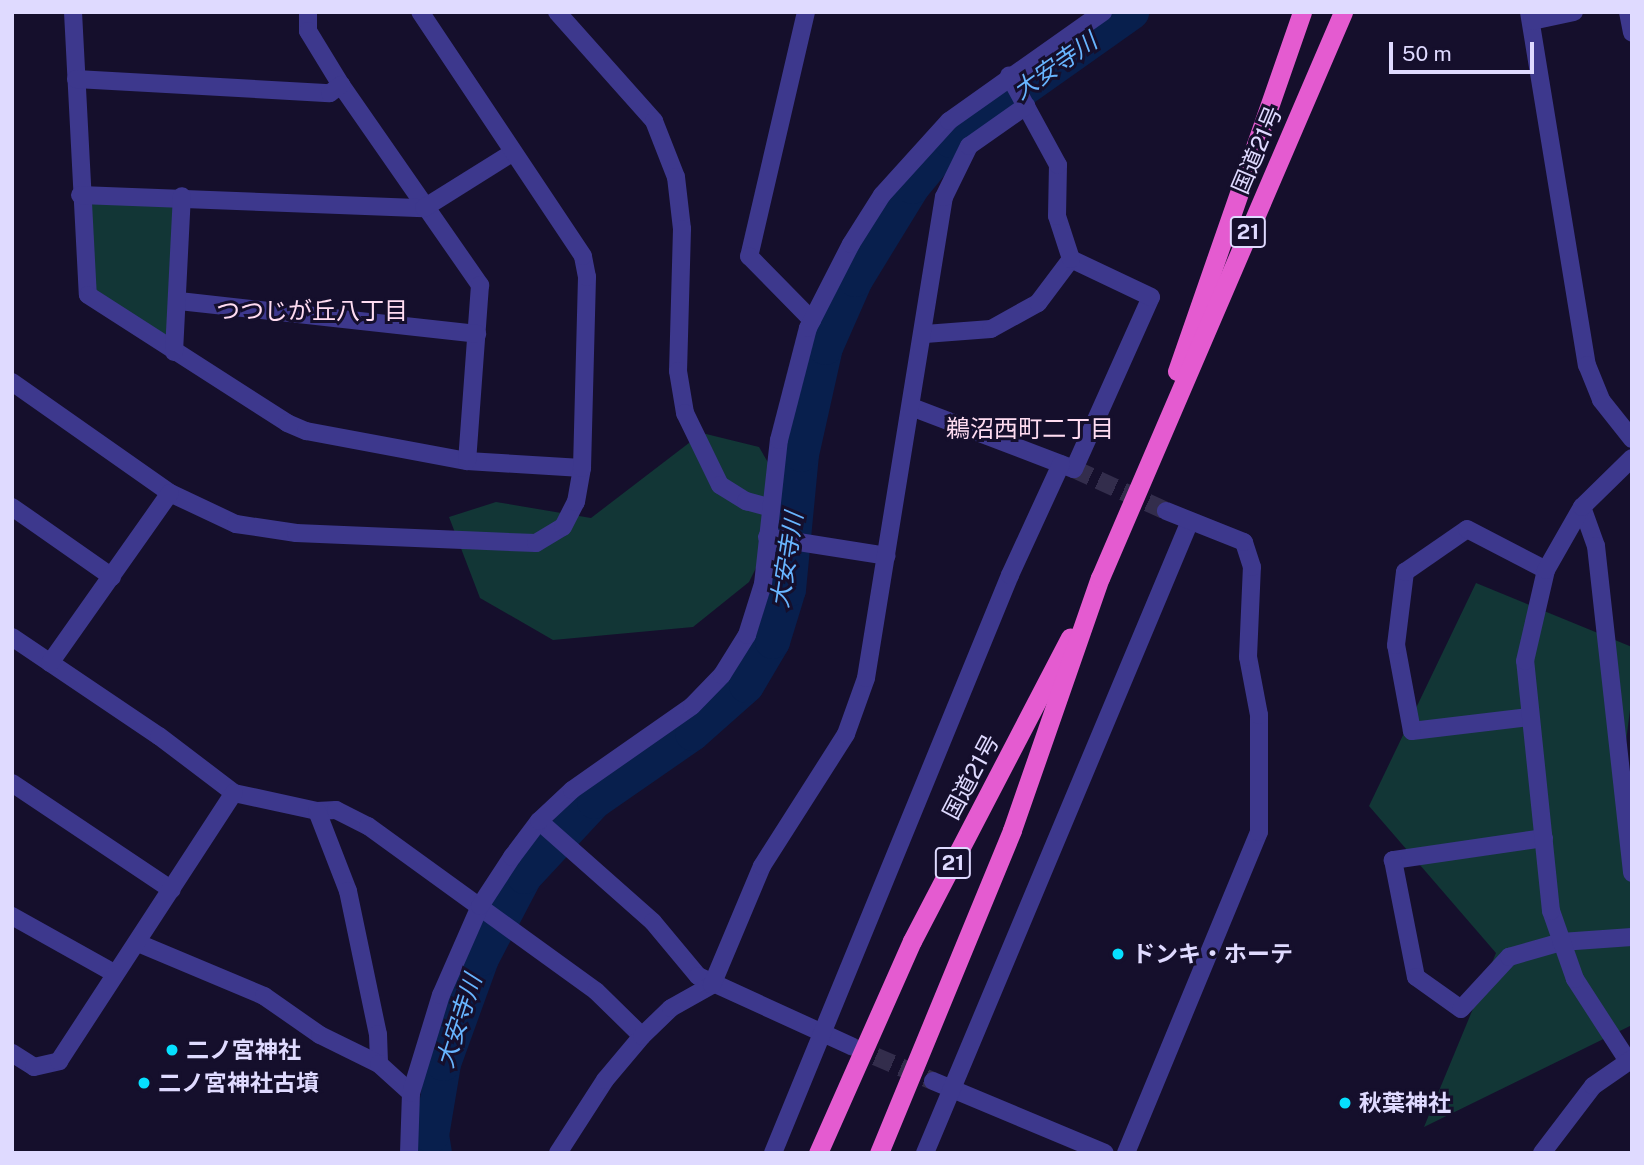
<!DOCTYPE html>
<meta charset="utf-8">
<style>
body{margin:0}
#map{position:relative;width:1644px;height:1165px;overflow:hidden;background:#150f2c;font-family:"Public Sans","Noto Sans JP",sans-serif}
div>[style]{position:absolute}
.green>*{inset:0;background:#123636}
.river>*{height:35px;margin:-17.5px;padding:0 17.5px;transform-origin:17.5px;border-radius:17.5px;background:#081f4d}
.minor-tunnel>*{height:18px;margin-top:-9px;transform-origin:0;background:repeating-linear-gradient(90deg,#332d4c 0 18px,transparent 0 27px)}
.minor>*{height:18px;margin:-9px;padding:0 9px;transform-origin:9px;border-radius:9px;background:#3d388d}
.tertiary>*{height:18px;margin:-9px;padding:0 9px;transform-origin:9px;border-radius:9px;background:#3d388d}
.trunk>*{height:19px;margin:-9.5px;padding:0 9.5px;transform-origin:9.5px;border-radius:9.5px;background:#e45bd0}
.dots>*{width:19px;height:19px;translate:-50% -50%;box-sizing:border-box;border:4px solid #150f2c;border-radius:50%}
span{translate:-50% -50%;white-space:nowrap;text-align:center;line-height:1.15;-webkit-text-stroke:6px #150f2c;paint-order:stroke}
.shield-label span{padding:2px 5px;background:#150f2c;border:2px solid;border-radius:5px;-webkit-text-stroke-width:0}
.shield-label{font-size:21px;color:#dfdaff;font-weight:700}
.street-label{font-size:23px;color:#dfdaff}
.poi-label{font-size:23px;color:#dfdaff;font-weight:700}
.left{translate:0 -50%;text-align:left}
.water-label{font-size:24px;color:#68b5ff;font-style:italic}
.neighbourhood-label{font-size:24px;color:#ffdcf1}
.frame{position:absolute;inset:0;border:14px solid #dfdaff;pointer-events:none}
.scale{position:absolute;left:1389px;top:42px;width:145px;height:32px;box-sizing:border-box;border:4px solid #dfdaff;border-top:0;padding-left:9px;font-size:21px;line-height:24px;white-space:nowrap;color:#dfdaff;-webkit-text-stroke:5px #150f2c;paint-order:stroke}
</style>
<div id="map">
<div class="green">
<i style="clip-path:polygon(89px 203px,176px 204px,169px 340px,96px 290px)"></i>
<i style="clip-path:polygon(702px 433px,759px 447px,790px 500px,749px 582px,693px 627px,553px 640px,480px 598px,449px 517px,496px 502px,591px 518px)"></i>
<i style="clip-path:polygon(1476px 583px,1632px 647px,1632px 694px,1617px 814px,1632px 846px,1632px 1025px,1424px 1127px,1496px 953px,1369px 806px)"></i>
</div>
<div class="river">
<i style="left:434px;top:1153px;width:18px;rotate:-99deg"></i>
<i style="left:431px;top:1135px;width:73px;rotate:-80.5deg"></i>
<i style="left:443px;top:1063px;width:112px;rotate:-70.1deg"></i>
<i style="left:481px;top:958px;width:93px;rotate:-62.3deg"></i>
<i style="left:524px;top:876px;width:103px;rotate:-47deg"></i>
<i style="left:594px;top:801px;width:119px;rotate:-34.8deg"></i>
<i style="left:692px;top:733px;width:72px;rotate:-41.6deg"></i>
<i style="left:746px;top:685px;width:51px;rotate:-59.4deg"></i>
<i style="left:772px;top:641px;width:54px;rotate:-72.9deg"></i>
<i style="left:788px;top:589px;width:136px;rotate:-84.5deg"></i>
<i style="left:801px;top:454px;width:110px;rotate:-77.4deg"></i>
<i style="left:825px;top:347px;width:74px;rotate:-66.2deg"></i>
<i style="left:855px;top:279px;width:109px;rotate:-58.5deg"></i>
<i style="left:912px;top:186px;width:60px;rotate:-50.4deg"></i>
<i style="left:950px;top:140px;width:222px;rotate:-35.3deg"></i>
</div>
<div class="minor-tunnel">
<i style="left:1074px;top:469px;width:101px;rotate:24.5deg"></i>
<i style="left:851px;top:1046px;width:89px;rotate:23.1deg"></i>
</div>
<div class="minor">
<i style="left:73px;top:12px;width:283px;rotate:87deg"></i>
<i style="left:88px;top:295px;width:237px;rotate:32.7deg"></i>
<i style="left:287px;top:423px;width:21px;rotate:23deg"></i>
<i style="left:306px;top:431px;width:164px;rotate:10.6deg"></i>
<i style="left:467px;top:461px;width:115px;rotate:3.5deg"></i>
<i style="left:308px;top:12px;width:19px;rotate:90deg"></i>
<i style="left:308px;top:31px;width:63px;rotate:58.6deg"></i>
<i style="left:341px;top:85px;width:244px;rotate:55.2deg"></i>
<i style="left:480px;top:285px;width:176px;rotate:94.2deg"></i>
<i style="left:557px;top:12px;width:146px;rotate:48.3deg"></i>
<i style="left:654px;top:121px;width:60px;rotate:68.6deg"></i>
<i style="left:676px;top:177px;width:52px;rotate:83.4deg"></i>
<i style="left:682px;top:229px;width:142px;rotate:91.6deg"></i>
<i style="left:678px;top:371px;width:43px;rotate:80.5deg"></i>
<i style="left:685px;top:413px;width:80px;rotate:64.1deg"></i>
<i style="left:720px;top:485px;width:31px;rotate:32deg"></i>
<i style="left:746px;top:501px;width:24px;rotate:15deg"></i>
<i style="left:806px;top:12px;width:251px;rotate:103.1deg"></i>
<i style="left:749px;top:256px;width:90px;rotate:45.5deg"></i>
<i style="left:1529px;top:12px;width:358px;rotate:80.7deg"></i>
<i style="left:1587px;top:365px;width:38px;rotate:68deg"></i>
<i style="left:1601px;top:400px;width:50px;rotate:51.5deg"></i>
<i style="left:1628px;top:12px;width:21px;rotate:79deg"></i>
<i style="left:1532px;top:21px;width:43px;rotate:-12.1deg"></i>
<i style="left:76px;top:79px;width:254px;rotate:3.2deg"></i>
<i style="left:330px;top:93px;width:14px;rotate:-36deg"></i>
<i style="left:80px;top:195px;width:344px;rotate:2.2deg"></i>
<i style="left:424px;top:208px;width:104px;rotate:-32deg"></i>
<i style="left:179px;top:301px;width:300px;rotate:6.3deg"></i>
<i style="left:925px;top:334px;width:66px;rotate:-4.3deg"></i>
<i style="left:991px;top:329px;width:54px;rotate:-29deg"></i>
<i style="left:1038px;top:303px;width:55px;rotate:-53.1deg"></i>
<i style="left:174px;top:352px;width:156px;rotate:-87.1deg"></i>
<i style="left:12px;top:382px;width:193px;rotate:35.1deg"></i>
<i style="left:170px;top:493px;width:73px;rotate:25.2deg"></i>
<i style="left:236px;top:524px;width:61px;rotate:8.5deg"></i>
<i style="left:296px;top:533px;width:240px;rotate:2.4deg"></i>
<i style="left:536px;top:543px;width:31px;rotate:-31deg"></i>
<i style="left:563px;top:527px;width:28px;rotate:-63deg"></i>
<i style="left:576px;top:502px;width:35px;rotate:-80deg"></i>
<i style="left:582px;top:468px;width:191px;rotate:-88.5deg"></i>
<i style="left:587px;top:277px;width:21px;rotate:-101deg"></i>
<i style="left:583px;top:256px;width:293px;rotate:-123.7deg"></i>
<i style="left:914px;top:408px;width:171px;rotate:20.9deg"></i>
<i style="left:1074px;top:469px;width:188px;rotate:-65.9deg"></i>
<i style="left:1151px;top:297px;width:89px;rotate:-154.6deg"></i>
<i style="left:1071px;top:259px;width:45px;rotate:-108deg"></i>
<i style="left:1057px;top:216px;width:51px;rotate:-88.9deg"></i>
<i style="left:1058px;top:165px;width:102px;rotate:-118.6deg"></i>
<i style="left:12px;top:507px;width:122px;rotate:35deg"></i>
<i style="left:1582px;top:507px;width:41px;rotate:70.3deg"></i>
<i style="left:1596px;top:546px;width:329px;rotate:83.7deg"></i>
<i style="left:767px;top:537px;width:121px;rotate:9deg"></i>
<i style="left:12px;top:637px;width:177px;rotate:34deg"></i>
<i style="left:159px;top:736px;width:94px;rotate:37.2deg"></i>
<i style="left:234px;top:793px;width:85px;rotate:12.2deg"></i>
<i style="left:317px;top:811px;width:19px;rotate:-3deg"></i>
<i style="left:336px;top:810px;width:36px;rotate:27deg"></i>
<i style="left:368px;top:826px;width:281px;rotate:35.9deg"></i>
<i style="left:596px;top:991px;width:64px;rotate:44.4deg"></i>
<i style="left:50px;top:663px;width:208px;rotate:-54.8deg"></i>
<i style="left:1529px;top:717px;width:118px;rotate:173.2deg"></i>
<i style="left:1412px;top:731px;width:87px;rotate:-100.5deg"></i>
<i style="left:1396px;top:645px;width:74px;rotate:-83deg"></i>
<i style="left:1405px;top:572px;width:75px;rotate:-34.7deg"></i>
<i style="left:1467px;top:529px;width:89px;rotate:27.4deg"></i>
<i style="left:12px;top:783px;width:192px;rotate:33.8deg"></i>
<i style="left:317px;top:811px;width:86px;rotate:68.8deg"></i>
<i style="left:348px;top:891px;width:146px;rotate:78.2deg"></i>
<i style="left:378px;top:1034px;width:30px;rotate:88deg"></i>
<i style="left:539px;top:821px;width:152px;rotate:41.5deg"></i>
<i style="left:653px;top:922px;width:70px;rotate:50.2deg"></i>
<i style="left:698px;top:976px;width:168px;rotate:24.6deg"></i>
<i style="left:1544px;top:838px;width:153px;rotate:171.7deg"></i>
<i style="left:1393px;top:860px;width:119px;rotate:78.9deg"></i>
<i style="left:1416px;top:977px;width:55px;rotate:35.4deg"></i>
<i style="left:1461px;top:1009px;width:71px;rotate:-47.3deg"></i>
<i style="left:1509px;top:957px;width:54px;rotate:-16.1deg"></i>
<i style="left:1561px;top:942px;width:71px;rotate:-4deg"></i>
<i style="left:12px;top:916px;width:117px;rotate:29.2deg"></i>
<i style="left:138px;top:943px;width:137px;rotate:22.8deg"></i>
<i style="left:264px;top:996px;width:68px;rotate:34.9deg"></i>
<i style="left:320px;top:1035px;width:66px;rotate:26.2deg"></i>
<i style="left:379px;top:1064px;width:43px;rotate:42.2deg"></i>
<i style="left:12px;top:1053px;width:26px;rotate:32deg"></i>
<i style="left:34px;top:1067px;width:26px;rotate:-13deg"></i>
<i style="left:59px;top:1061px;width:320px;rotate:-56.9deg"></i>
<i style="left:933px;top:1081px;width:186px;rotate:22.7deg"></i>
<i style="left:409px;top:1153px;width:60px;rotate:-88.1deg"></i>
<i style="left:411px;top:1093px;width:102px;rotate:-73deg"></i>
<i style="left:441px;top:995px;width:97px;rotate:-66.3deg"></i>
<i style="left:480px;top:906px;width:59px;rotate:-56.9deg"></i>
<i style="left:512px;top:857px;width:45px;rotate:-53.1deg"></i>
<i style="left:539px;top:821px;width:45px;rotate:-43.2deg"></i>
<i style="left:572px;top:790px;width:146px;rotate:-35deg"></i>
<i style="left:692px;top:706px;width:43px;rotate:-45.9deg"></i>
<i style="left:722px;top:675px;width:47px;rotate:-58deg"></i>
<i style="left:747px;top:635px;width:53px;rotate:-72.6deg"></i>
<i style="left:763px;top:584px;width:145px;rotate:-83.7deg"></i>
<i style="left:779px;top:440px;width:116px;rotate:-75.5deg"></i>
<i style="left:808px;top:328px;width:94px;rotate:-62.9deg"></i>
<i style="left:851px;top:244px;width:58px;rotate:-57.7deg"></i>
<i style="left:882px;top:195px;width:100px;rotate:-47.8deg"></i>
<i style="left:949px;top:121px;width:189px;rotate:-35.3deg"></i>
<i style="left:558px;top:1153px;width:87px;rotate:-57.2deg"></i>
<i style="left:605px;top:1080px;width:57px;rotate:-49.9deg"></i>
<i style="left:642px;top:1036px;width:40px;rotate:-44deg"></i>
<i style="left:671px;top:1008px;width:47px;rotate:-29.3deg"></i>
<i style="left:712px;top:985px;width:129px;rotate:-67.2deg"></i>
<i style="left:762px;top:866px;width:156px;rotate:-57.5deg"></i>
<i style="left:846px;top:734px;width:59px;rotate:-70.3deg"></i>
<i style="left:866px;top:678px;width:487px;rotate:-80.8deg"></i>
<i style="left:944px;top:197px;width:57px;rotate:-63.9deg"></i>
<i style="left:969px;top:146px;width:70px;rotate:-35.1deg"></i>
<i style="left:773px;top:1153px;width:625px;rotate:-67.7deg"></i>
<i style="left:1010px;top:575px;width:122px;rotate:-65.3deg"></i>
<i style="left:925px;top:1153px;width:685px;rotate:-67.25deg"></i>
<i style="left:1126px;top:1153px;width:347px;rotate:-67.5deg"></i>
<i style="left:1259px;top:832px;width:117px;rotate:-90deg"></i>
<i style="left:1259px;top:715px;width:59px;rotate:-100.7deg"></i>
<i style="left:1248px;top:657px;width:90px;rotate:-87.5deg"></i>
<i style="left:1252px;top:567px;width:26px;rotate:-108deg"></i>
<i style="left:1244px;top:542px;width:84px;rotate:-158.3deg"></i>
</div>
<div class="tertiary">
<i style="left:1628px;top:1061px;width:98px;rotate:-122.9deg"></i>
<i style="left:1575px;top:979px;width:72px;rotate:-109.4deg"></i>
<i style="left:1551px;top:911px;width:251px;rotate:-95.9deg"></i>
<i style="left:1525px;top:661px;width:93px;rotate:-77deg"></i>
<i style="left:1546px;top:570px;width:73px;rotate:-60.3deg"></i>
<i style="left:1582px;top:507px;width:70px;rotate:-44.4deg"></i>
<i style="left:1542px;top:1153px;width:84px;rotate:-52.7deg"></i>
<i style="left:1593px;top:1086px;width:47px;rotate:-34.7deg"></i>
</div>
<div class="trunk">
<i style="left:1177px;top:371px;width:380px;rotate:-70.8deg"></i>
<i style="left:818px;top:1153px;width:232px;rotate:-66.1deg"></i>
<i style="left:912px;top:941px;width:342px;rotate:-62.5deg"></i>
<i style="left:879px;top:1153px;width:349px;rotate:-67.6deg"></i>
<i style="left:1012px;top:830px;width:267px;rotate:-70.8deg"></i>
<i style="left:1100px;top:578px;width:616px;rotate:-66.76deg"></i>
</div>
<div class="dots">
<i style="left:1118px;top:954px;background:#06e0ff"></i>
<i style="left:172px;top:1050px;background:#06e0ff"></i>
<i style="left:144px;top:1083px;background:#06e0ff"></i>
<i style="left:1345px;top:1103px;background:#06e0ff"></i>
</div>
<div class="shield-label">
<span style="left:1248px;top:232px">21</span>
<span style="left:953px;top:863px">21</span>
</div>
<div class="street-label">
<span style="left:1257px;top:150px;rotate:-67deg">国道21号</span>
<span style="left:971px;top:777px;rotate:-62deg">国道21号</span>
</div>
<div class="poi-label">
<span class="left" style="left:1132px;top:954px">ドンキ・ホーテ</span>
<span class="left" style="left:186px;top:1050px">二ノ宮神社</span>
<span class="left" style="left:158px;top:1083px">二ノ宮神社古墳</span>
<span class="left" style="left:1359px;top:1103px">秋葉神社</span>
</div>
<div class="water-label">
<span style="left:1055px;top:66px;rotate:-35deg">大安寺川</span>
<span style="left:787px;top:560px;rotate:-81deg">大安寺川</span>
<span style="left:459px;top:1021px;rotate:-72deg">大安寺川</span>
</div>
<div class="neighbourhood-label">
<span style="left:312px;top:311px">つつじが丘八丁目</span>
<span style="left:1030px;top:429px">鵜沼西町二丁目</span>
</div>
<div class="frame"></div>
<div class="scale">50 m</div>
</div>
